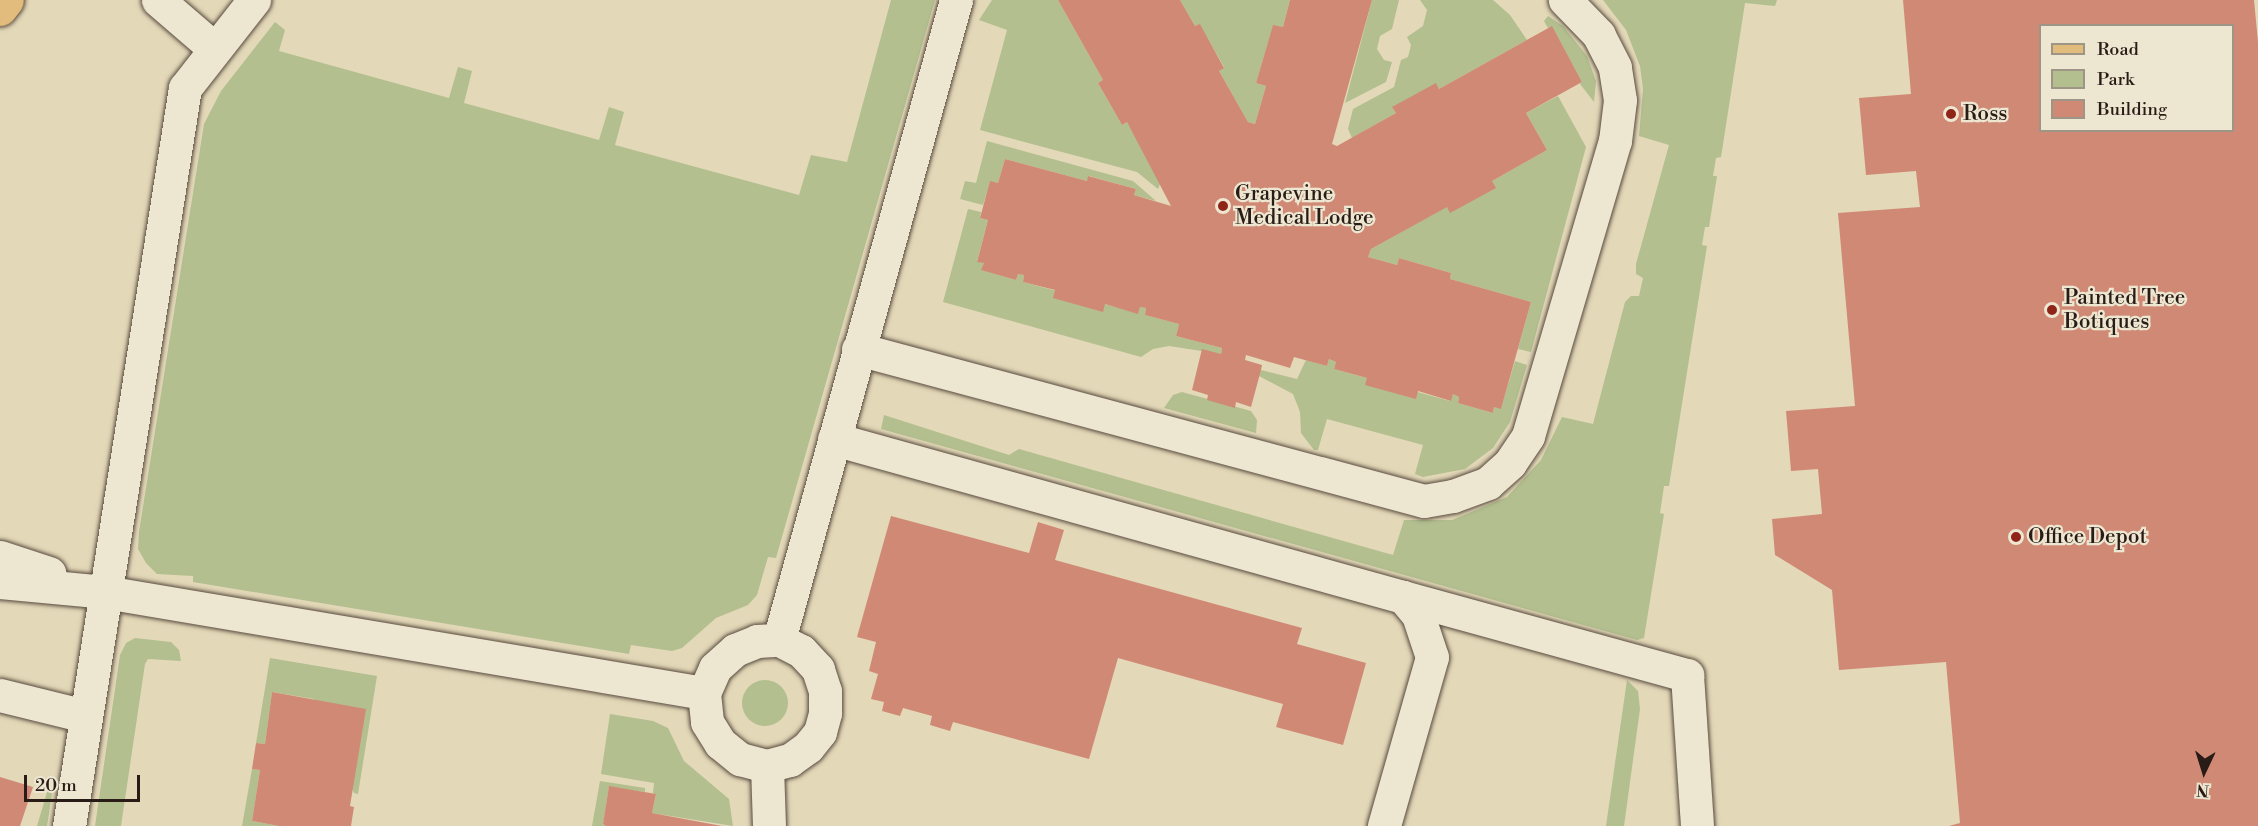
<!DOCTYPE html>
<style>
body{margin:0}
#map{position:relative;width:2258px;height:826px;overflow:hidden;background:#e3d8b8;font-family:"Libre Bodoni",serif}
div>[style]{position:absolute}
.green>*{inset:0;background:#b3bf8f}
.round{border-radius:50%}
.building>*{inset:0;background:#d08975}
.roads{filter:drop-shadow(0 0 2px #584a3e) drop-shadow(0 0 2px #584a3e)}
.minor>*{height:33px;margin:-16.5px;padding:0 16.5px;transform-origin:16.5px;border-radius:16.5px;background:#ede6d1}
.major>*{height:33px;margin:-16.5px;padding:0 16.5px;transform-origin:16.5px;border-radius:16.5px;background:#e2bc7c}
.dots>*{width:16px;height:16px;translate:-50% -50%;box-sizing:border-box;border:3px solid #ede6d1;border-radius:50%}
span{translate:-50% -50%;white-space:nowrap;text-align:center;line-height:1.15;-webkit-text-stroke:4.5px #ede6d1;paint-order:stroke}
.poi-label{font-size:21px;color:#291b15}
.left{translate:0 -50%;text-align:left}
.legend{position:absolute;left:2039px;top:24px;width:195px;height:108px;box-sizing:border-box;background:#ede6d1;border:2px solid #9f9586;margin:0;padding:8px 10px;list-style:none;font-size:18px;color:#291b15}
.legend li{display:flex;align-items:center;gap:12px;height:30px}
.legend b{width:30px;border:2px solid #9f9586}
.north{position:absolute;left:2174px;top:742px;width:60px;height:60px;-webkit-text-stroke:4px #ede6d1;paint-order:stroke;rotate:184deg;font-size:16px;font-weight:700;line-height:24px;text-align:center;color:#291b15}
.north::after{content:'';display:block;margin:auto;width:21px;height:27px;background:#291b15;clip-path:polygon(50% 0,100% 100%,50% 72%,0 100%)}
.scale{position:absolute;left:24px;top:775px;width:116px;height:27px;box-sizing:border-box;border:3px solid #291b15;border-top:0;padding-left:8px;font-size:18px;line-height:21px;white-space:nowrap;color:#291b15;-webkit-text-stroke:4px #ede6d1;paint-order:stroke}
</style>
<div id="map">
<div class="green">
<i style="clip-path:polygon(891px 0,935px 0,776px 558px,768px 557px,757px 595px,748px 605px,716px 618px,682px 648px,672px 651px,631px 645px,629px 654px,193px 582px,193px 576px,157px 574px,146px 563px,138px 549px,139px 532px,204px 124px,221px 91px,275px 22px,285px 30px,279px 51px,449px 98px,458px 67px,472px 71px,464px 103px,599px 140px,609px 107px,624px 112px,615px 145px,799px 195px,811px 155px,847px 162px)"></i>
<i style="clip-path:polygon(992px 0,1058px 0,1103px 80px,1098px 83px,1122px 125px,1127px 122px,1161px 182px,1158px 189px,1137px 172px,980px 130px,1007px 30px,979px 20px)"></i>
<i style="clip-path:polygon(1180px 0,1290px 0,1283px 27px,1273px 26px,1256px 83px,1266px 86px,1255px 124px,1248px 122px,1219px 71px,1224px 67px,1200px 25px,1195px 26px)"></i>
<i style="clip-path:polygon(1372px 0,1399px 0,1392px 29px,1380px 36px,1377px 49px,1384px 60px,1392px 62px,1386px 82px,1345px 103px)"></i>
<i style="clip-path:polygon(1420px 0,1493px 0,1510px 15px,1527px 40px,1439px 89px,1436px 84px,1393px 108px,1396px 113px,1352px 138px,1348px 129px,1353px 109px,1394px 87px,1401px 60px,1408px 57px,1411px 45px,1407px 37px,1423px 26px,1427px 10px)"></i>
<i style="clip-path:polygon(1603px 0,1777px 0,1775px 6px,1745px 3px,1721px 157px,1716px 158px,1713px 176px,1717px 176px,1709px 227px,1705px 227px,1702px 245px,1707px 246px,1669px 486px,1664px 486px,1660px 513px,1664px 514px,1644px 638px,1637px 640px,881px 429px,884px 415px,1009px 455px,1019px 449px,1393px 555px,1404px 520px,1452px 520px,1507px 497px,1541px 460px,1562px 417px,1593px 424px,1625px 302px,1631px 296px,1639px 296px,1643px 278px,1636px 274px,1636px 264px,1669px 145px,1639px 136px,1643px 89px,1640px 66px,1626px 30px)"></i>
<i style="clip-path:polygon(1548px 16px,1563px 26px,1587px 56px,1596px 81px,1594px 102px,1580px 84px,1582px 82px,1552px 27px,1548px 28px,1544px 21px)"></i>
<i style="clip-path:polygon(1558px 96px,1586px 147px,1531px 352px,1518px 349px,1531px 302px,1450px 279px,1451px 273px,1399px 258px,1397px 265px,1368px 257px,1371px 249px,1547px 150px,1526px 113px)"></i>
<i style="clip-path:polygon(987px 141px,1133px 181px,1156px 201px,1134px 195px,1136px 189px,1089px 176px,1087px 181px,1005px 159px,998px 183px,990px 182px,983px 205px,960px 199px,965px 181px,976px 183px)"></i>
<i style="clip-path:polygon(968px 209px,981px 212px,980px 218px,988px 220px,977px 261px,984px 263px,982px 270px,1016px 280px,1018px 274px,1024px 275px,1023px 282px,1138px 313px,1140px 307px,1146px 308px,1145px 315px,1179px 324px,1176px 336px,1222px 348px,1221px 354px,1169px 346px,1153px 349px,1141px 357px,943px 302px)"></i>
<i style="clip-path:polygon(1329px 359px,1336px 362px,1334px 369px,1450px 401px,1453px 394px,1459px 397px,1458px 403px,1493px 413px,1494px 407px,1501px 408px,1515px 361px,1527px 365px,1510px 422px,1493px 448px,1465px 469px,1423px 477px,1415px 474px,1423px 445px,1327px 419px,1318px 450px,1314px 450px,1301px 433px,1300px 412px,1293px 394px,1259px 376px,1261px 370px,1297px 379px,1306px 360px,1327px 366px)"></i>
<i style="clip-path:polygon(1182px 392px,1251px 411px,1257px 420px,1256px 433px,1164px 408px,1173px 395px)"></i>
<i style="clip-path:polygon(135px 638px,171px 642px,179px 650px,181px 661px,148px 659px,145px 664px,121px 826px,95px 826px,120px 655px,126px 643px)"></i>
<i style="clip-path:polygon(270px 658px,377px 676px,358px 794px,354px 793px,314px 699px,272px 692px,265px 744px,256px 743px)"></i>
<i class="round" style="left:742px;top:680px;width:46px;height:46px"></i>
<i style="clip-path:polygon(1627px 680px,1638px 691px,1640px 709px,1624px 826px,1606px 826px)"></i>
<i style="clip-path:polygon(610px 714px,653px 721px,668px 728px,684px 761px,729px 799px,733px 826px,652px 813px,656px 795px,653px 793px,654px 783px,601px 774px)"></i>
<i style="clip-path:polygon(252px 769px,260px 770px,252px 821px,279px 826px,242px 826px)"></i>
<i style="clip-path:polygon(600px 781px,645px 788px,645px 792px,609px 787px,603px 824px,606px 826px,592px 826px)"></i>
<i style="clip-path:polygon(48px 789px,52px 793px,47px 826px,37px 826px)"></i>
</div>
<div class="building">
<i style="clip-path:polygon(1058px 0,1180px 0,1195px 26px,1200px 24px,1224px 68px,1219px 71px,1248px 122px,1255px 124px,1266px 86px,1256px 83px,1273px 25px,1283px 27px,1290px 0,1372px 0,1332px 144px,1337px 146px,1396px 113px,1392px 107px,1436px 83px,1439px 89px,1552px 26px,1582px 82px,1526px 113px,1547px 150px,1492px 181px,1496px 188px,1450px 213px,1447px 207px,1371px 249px,1368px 257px,1397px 265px,1399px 258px,1451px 273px,1450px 279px,1531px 302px,1501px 409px,1494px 407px,1493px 413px,1458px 403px,1459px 397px,1453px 394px,1451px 401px,1418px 391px,1416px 399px,1365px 385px,1367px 378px,1334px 369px,1336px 362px,1329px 359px,1327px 366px,1294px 357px,1290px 368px,1246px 355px,1245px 360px,1262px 365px,1261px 370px,1251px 407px,1236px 402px,1235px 408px,1207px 400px,1208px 395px,1192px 390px,1202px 349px,1221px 354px,1222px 348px,1176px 336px,1179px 324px,1145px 315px,1146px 308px,1140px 307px,1138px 314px,1105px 304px,1103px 312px,1053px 298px,1055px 290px,1023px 282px,1024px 275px,1018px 274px,1016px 280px,981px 270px,984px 263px,977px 262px,988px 220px,980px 218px,990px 181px,998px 183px,1005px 159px,1087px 181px,1088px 176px,1136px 189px,1134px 195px,1171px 206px,1127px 122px,1122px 125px,1098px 83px,1103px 80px)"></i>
<i style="clip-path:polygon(evenodd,1903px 0,2254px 0,2258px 42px,2258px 826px,1949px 826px,1960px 823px,1946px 662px,1839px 670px,1832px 590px,1775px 555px,1772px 519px,1822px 514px,1818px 469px,1791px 471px,1786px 411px,1855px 406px,1838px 213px,1920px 207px,1916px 171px,1866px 175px,1859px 98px,1911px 94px,1903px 0,2040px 26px,2232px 26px,2232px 130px,2040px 130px,2040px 26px)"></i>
<i style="clip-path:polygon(891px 516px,1029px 553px,1038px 522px,1064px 530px,1055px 560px,1302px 628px,1297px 644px,1366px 663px,1343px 745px,1276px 727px,1283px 704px,1118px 658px,1089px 759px,953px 722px,950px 731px,930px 725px,932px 716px,903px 708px,900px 716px,882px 711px,884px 702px,871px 699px,878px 674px,869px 671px,876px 642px,857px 637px)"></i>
<i style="clip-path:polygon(272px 692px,366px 709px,350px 806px,354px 807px,351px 826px,279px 826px,252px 821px,260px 770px,252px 769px,256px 743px,265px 744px)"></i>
<i style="clip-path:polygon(0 777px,33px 787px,20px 826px,0 826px)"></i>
<i style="clip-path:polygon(609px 786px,656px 794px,652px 813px,722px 826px,606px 826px,603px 824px)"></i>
</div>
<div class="roads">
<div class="minor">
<i style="left:158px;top:0;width:75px;rotate:40.7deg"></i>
<i style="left:858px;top:349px;width:586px;rotate:15.03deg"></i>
<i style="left:1424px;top:501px;width:29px;rotate:-10deg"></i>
<i style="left:1453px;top:496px;width:37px;rotate:-20deg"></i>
<i style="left:1488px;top:483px;width:30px;rotate:-42deg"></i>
<i style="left:1510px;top:463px;width:32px;rotate:-56deg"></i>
<i style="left:1528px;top:436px;width:308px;rotate:-73.6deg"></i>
<i style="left:1615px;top:141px;width:41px;rotate:-83deg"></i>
<i style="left:1620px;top:100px;width:33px;rotate:-99deg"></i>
<i style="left:1615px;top:67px;width:36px;rotate:-117deg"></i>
<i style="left:1599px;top:35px;width:49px;rotate:-134.2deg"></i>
<i style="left:834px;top:439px;width:591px;rotate:15.52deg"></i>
<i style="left:1403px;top:597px;width:23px;rotate:50deg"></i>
<i style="left:1418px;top:615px;width:44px;rotate:71.6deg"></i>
<i style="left:1432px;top:657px;width:176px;rotate:105.9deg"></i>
<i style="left:0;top:557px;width:52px;rotate:18.1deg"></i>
<i style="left:0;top:582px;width:105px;rotate:5.4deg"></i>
<i style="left:105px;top:592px;width:607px;rotate:9.57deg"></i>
<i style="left:704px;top:693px;width:27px;rotate:-66deg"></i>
<i style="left:715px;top:668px;width:27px;rotate:-42deg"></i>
<i style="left:735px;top:650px;width:24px;rotate:-22deg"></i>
<i style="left:757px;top:641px;width:22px;rotate:-3deg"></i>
<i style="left:779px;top:640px;width:664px;rotate:-74.54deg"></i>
<i style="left:1403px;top:597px;width:295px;rotate:15.4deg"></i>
<i style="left:1687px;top:675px;width:151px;rotate:86.2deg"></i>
<i style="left:704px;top:693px;width:29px;rotate:84deg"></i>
<i style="left:707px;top:722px;width:25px;rotate:58deg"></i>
<i style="left:720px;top:743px;width:26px;rotate:39deg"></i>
<i style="left:740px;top:759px;width:28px;rotate:15deg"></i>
<i style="left:0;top:695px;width:88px;rotate:13.9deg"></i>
<i style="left:69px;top:826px;width:747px;rotate:-81.07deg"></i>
<i style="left:185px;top:88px;width:112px;rotate:-51.9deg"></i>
<i style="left:769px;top:826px;width:60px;rotate:-91.9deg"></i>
<i style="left:767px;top:766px;width:24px;rotate:-15deg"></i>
<i style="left:790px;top:760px;width:22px;rotate:-36deg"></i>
<i style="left:808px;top:747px;width:19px;rotate:-51deg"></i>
<i style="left:820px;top:732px;width:20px;rotate:-75deg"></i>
<i style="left:825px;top:713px;width:22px;rotate:-90deg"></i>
<i style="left:825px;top:691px;width:23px;rotate:-108deg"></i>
<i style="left:818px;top:669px;width:25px;rotate:-133deg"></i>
<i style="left:801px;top:651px;width:25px;rotate:-153deg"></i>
</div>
<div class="major">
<i style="left:0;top:9px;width:11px;rotate:-52deg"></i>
</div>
</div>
<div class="dots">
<i style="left:1951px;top:114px;background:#8f2418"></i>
<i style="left:1223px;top:206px;background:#8f2418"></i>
<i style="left:2052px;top:310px;background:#8f2418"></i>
<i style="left:2016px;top:537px;background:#8f2418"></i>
</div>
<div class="poi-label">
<span class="left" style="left:1963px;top:114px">Ross</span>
<span class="left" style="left:1235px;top:206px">Grapevine<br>Medical Lodge</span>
<span class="left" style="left:2064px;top:310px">Painted Tree<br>Botiques</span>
<span class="left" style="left:2028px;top:537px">Office Depot</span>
</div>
<ul class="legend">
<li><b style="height:8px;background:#e2bc7c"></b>Road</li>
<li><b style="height:16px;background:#b3bf8f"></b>Park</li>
<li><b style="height:16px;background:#d08975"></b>Building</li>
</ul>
<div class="north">N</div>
<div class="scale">20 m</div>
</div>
